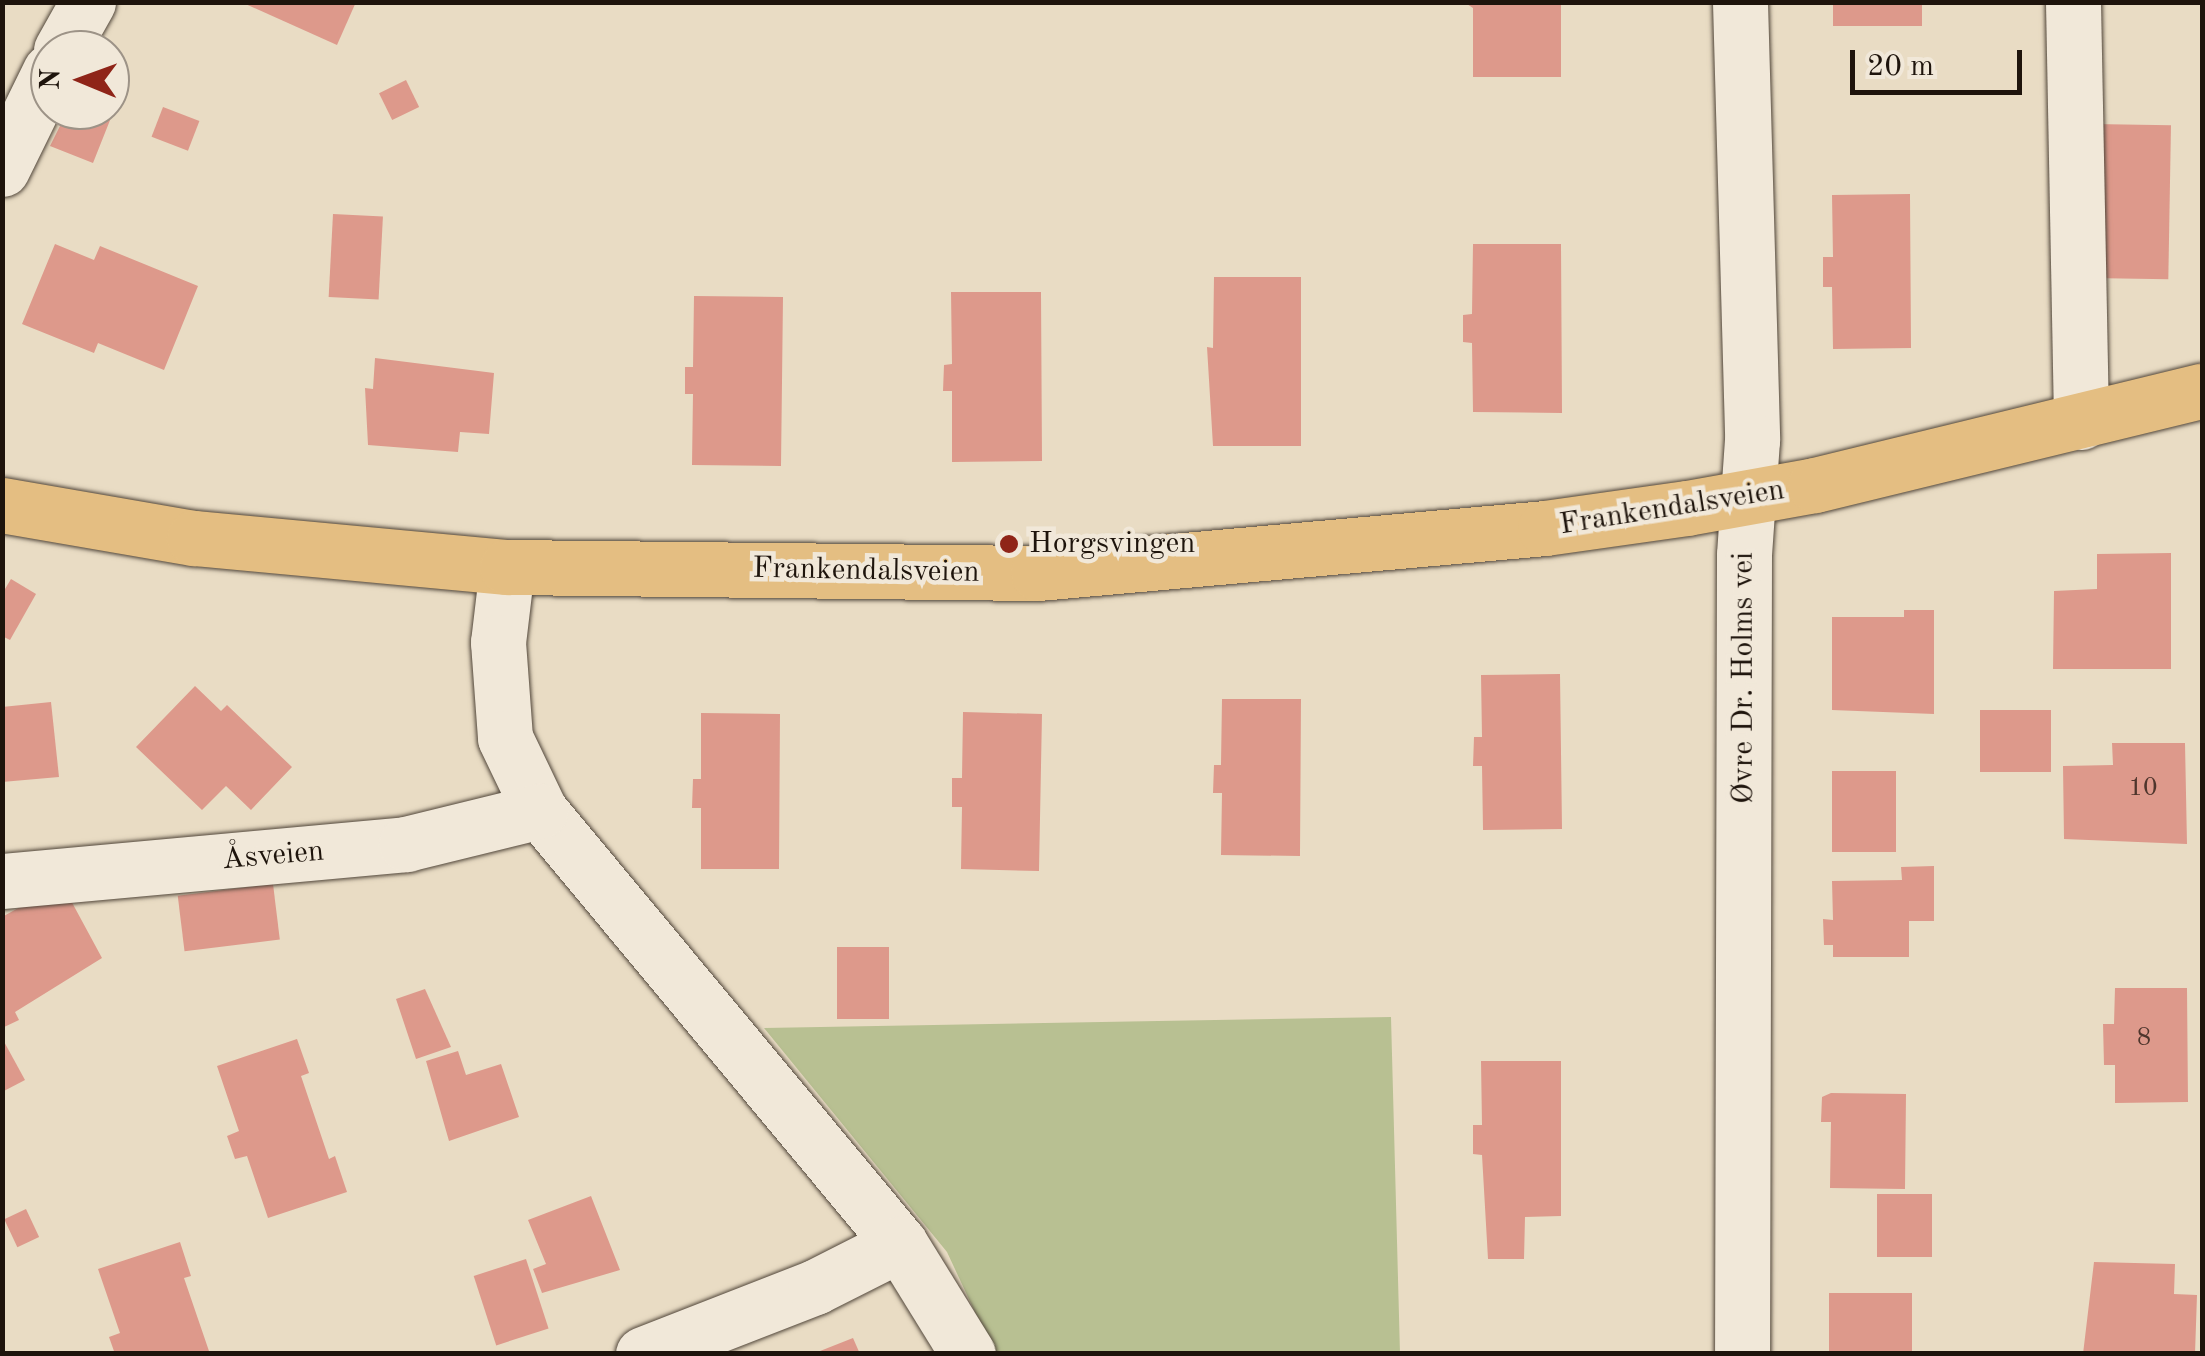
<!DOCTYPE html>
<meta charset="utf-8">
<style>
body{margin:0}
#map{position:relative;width:2205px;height:1356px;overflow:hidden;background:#e9dcc4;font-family:"Old Standard TT",serif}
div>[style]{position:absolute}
.green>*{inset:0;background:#b8c092}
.building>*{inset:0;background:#dd998b;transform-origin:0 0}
.roads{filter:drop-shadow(0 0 2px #51463a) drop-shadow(0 0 2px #51463a)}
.minor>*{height:55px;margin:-27.5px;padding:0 27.5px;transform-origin:27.5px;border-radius:27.5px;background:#f1e8d9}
.major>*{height:55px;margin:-27.5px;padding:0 27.5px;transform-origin:27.5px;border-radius:27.5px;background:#e4be82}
.dots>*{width:28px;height:28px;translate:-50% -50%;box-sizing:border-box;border:5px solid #f1e8d9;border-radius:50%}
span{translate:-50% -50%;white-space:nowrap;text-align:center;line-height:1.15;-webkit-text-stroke:9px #f1e8d9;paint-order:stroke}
.number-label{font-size:25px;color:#4e352c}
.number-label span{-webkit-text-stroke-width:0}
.street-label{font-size:30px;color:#1e140c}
.poi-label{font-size:30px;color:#1e140c}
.left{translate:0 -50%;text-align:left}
.frame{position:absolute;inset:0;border:5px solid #1e140c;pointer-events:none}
.north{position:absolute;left:30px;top:30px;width:100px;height:100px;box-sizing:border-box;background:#f1e8d9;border:2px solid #9d9387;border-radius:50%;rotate:271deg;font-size:28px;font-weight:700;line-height:40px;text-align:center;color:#1e140c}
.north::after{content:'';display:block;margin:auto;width:35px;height:45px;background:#8f2418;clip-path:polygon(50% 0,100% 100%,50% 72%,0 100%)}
.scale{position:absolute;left:1850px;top:50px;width:172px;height:45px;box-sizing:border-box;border:5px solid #1e140c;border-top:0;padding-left:12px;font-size:30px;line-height:35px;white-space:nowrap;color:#1e140c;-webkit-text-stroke:8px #f1e8d9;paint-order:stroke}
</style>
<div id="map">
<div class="green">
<i style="clip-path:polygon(1391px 1017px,1400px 1353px,994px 1353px,947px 1252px,764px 1028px)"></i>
</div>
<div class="building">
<i style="clip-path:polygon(241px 2px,356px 2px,337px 45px)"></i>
<i style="clip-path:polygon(1464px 2px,1561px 2px,1561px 77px,1473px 77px,1473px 8px)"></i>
<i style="left:1833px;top:2px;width:89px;height:24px"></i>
<i style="left:406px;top:80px;width:30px;height:30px;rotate:64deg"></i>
<i style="clip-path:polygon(110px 88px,122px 90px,93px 163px,50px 146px,68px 110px,110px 110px)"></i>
<i style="left:163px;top:107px;width:39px;height:32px;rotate:21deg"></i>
<i style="left:2093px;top:124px;width:78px;height:154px;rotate:1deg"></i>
<i style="clip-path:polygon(1910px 194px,1911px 348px,1833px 349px,1832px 287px,1823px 287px,1823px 257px,1833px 257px,1832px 195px)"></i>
<i style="left:333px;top:214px;width:50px;height:83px;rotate:3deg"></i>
<i style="clip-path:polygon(55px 244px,94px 260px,100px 246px,198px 286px,164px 370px,98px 343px,94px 353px,22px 324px)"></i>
<i style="clip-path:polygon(1473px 244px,1561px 244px,1562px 413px,1473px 412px,1472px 343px,1463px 342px,1463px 315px,1472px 314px)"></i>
<i style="clip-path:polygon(1214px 277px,1301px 277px,1301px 446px,1213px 446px,1207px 347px,1213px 348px)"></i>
<i style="clip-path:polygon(951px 292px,1041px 292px,1042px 461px,952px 462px,952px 391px,943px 391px,944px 365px,952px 364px)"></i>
<i style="clip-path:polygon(694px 296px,783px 297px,781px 466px,692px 465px,693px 394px,685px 394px,685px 367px,693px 367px)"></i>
<i style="clip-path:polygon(375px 358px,494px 373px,489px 434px,460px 432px,458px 452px,368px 445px,365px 388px,373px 389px)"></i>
<i style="clip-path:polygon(2171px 553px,2171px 669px,2053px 669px,2054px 591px,2097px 589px,2097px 554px)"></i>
<i style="clip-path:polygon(11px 579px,36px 594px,10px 640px,2px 636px,2px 594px)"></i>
<i style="clip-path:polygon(1904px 610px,1934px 610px,1934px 714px,1832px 710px,1832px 617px,1904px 617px)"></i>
<i style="clip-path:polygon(1560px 674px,1562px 829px,1483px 830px,1482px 766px,1473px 766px,1474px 737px,1482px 737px,1481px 675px)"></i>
<i style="clip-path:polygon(195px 686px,221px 711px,227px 705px,292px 767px,251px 810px,226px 786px,202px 810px,136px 747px)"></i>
<i style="clip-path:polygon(1222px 699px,1301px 699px,1300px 856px,1221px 855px,1222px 793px,1213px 793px,1214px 765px,1221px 765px)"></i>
<i style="clip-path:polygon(51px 702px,59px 777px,2px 782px,2px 707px)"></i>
<i style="left:1980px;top:710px;width:71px;height:62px"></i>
<i style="clip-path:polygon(963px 712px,1042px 714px,1039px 871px,961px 869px,962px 807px,952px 807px,952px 778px,962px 778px)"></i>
<i style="clip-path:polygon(701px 713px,780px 714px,779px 869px,701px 869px,701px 808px,692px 808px,693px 779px,701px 779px)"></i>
<i style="clip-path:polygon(2112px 743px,2185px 743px,2187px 844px,2064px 839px,2063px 766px,2113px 765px)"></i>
<i style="left:1896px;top:771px;width:81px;height:64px;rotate:90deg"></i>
<i style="clip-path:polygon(1934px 866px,1934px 921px,1909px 921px,1909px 957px,1833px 957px,1833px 945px,1824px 945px,1823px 919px,1833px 920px,1832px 881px,1902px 880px,1901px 867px)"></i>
<i style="clip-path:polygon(62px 884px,102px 958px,15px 1012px,19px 1020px,2px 1028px,2px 917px)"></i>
<i style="left:273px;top:884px;width:56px;height:96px;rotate:83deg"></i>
<i style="left:837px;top:947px;width:52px;height:72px"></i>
<i style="clip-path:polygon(2115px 988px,2187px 988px,2188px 1102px,2115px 1103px,2115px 1065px,2104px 1065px,2103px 1024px,2114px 1024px)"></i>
<i style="clip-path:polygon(425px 989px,451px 1047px,416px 1059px,396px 999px)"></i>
<i style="clip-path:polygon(2px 1038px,25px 1080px,2px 1092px)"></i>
<i style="clip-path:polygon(297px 1039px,309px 1073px,301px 1076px,329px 1159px,335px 1156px,347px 1192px,268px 1218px,247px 1156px,235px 1159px,227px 1136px,239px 1131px,217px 1066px)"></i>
<i style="clip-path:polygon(458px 1051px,466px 1075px,501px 1064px,519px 1117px,449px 1141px,426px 1061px)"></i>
<i style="clip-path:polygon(1481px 1061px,1561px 1061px,1561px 1216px,1525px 1217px,1524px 1259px,1488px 1259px,1482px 1155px,1473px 1154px,1473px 1125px,1482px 1125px)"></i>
<i style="clip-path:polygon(1831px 1093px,1906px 1094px,1905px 1189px,1830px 1188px,1831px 1122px,1821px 1122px,1822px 1097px)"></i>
<i style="left:1932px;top:1194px;width:63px;height:55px;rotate:90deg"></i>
<i style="clip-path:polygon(591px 1196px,620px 1270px,542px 1293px,533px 1269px,546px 1264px,528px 1220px)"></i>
<i style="left:26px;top:1209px;width:31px;height:24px;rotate:65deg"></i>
<i style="clip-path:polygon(180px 1242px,191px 1276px,184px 1278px,210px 1354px,115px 1354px,109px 1337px,120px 1333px,98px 1269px)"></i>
<i style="left:526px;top:1259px;width:73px;height:55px;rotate:72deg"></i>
<i style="clip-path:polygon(2094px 1262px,2175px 1264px,2174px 1294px,2197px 1295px,2195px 1354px,2083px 1354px)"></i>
<i style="left:1912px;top:1293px;width:61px;height:83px;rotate:90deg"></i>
<i style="clip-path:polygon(853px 1338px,860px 1354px,815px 1354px,815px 1353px)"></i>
</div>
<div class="roads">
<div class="minor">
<i style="left:1740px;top:2px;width:438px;rotate:88.4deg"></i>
<i style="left:1752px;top:440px;width:115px;rotate:94deg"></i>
<i style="left:1744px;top:555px;width:799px;rotate:90.14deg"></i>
<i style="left:2073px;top:2px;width:420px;rotate:88.9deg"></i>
<i style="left:61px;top:50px;width:55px;rotate:-60.6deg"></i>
<i style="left:2px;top:169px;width:109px;rotate:-63.9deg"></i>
<i style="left:507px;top:567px;width:76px;rotate:96.8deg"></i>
<i style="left:498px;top:642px;width:96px;rotate:85.8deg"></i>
<i style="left:505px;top:738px;width:81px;rotate:64.4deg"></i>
<i style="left:540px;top:811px;width:563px;rotate:50.26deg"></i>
<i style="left:900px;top:1244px;width:129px;rotate:58.3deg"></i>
<i style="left:2px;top:881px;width:406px;rotate:-5.2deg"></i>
<i style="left:406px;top:844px;width:138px;rotate:-13.8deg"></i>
<i style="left:643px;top:1354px;width:185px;rotate:-21.3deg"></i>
<i style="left:815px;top:1287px;width:95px;rotate:-26.8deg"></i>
</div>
<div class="major">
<i style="left:2px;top:505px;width:195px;rotate:9.8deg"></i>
<i style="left:194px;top:538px;width:314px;rotate:5.3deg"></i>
<i style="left:507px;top:567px;width:531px;rotate:0.65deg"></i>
<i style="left:1038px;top:573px;width:509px;rotate:-5.07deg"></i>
<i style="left:1545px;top:528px;width:143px;rotate:-8deg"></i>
<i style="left:1687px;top:508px;width:130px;rotate:-10.2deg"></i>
<i style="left:1815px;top:485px;width:398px;rotate:-13.7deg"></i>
</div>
</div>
<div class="dots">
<i style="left:1009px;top:544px;background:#8f2418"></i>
</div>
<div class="number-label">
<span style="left:2143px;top:789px">10</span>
<span style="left:2144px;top:1039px">8</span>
</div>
<div class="street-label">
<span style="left:1672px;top:508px;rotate:-9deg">Frankendalsveien</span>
<span style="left:866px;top:571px;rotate:1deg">Frankendalsveien</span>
<span style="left:1744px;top:678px;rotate:-90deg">Øvre Dr. Holms vei</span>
<span style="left:273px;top:856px;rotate:-5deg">Åsveien</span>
</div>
<div class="poi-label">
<span class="left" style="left:1029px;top:544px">Horgsvingen</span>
</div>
<div class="frame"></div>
<div class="north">N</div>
<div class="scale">20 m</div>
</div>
